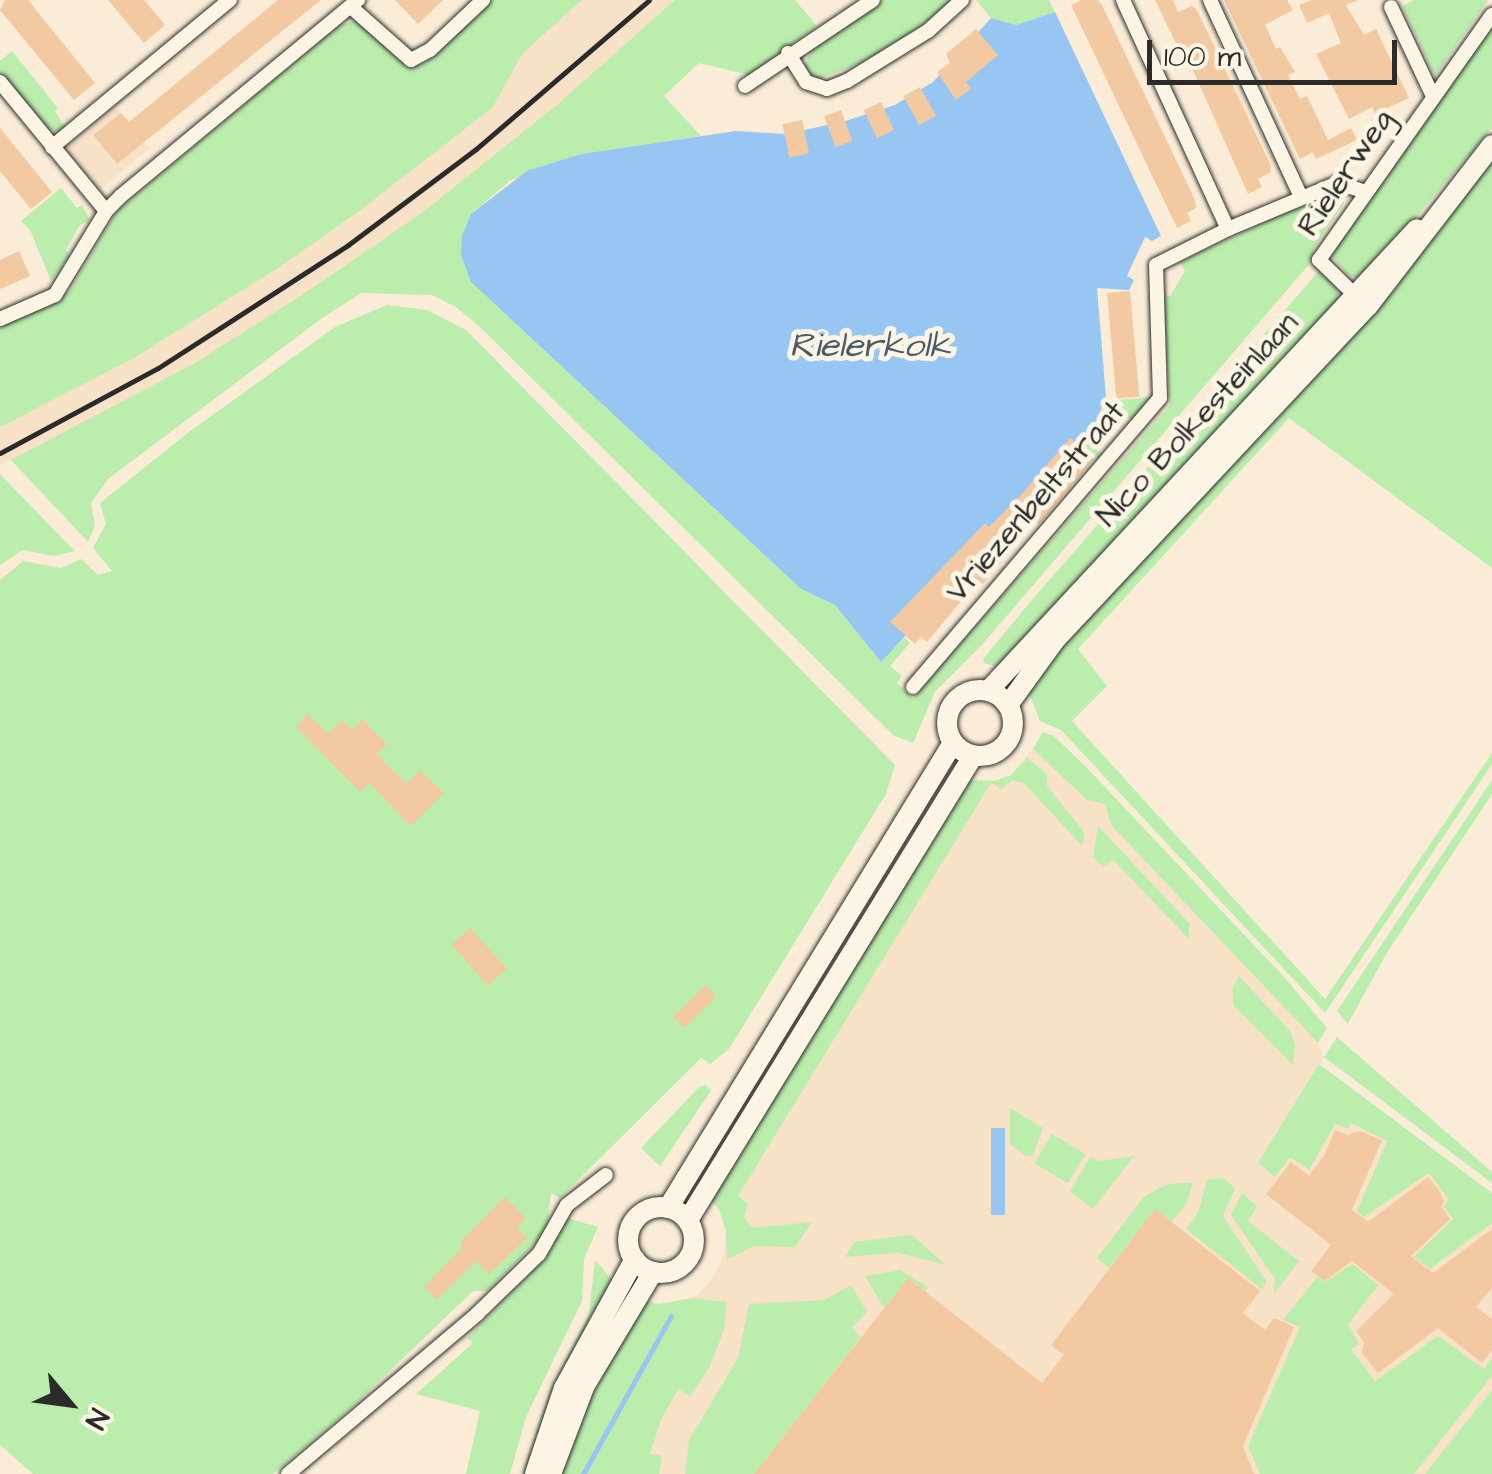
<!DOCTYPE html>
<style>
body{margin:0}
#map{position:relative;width:1492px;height:1474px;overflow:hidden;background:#faecd7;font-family:"Architects Daughter",sans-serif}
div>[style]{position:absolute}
.built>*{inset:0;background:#f8e2c7}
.green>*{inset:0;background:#bbedad;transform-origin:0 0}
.water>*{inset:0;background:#97c6f2;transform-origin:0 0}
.stream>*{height:5px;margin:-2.5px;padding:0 2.5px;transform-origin:2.5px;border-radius:2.5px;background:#97c6f2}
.building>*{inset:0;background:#f2c9a1;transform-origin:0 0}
.roads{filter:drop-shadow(0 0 2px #2b2b2b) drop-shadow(0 0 2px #2b2b2b)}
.street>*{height:14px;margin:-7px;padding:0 7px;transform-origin:7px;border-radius:7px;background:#fcf5e5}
.secondary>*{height:20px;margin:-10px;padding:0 10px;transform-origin:10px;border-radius:10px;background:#fcf5e5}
.secondary>.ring{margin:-10px;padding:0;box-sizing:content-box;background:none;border:20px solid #fcf5e5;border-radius:50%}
.rail>*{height:5px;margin:-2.5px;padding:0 2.5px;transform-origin:2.5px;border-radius:2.5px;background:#2b2b2b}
span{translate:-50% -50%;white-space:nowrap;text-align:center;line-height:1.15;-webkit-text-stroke:10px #fcf5e5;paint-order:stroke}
.street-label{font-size:32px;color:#2b2b2b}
.water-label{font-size:35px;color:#4b5a67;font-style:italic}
.north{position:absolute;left:20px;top:1354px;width:100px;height:100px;-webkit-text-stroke:8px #fcf5e5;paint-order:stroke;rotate:119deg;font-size:28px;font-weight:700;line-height:40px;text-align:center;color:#2b2b2b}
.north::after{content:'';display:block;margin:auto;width:35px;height:45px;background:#2b2b2b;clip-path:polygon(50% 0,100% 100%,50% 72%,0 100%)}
.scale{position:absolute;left:1147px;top:40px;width:250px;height:45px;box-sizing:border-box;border:5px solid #2b2b2b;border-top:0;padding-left:12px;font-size:30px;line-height:35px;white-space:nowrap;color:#2b2b2b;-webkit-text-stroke:8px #fcf5e5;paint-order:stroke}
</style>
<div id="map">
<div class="built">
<i style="clip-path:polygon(547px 0,715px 0,565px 126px,26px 476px,11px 460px,0 465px,0 390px)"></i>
<i style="clip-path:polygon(115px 106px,150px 148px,99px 191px,67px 155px,68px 146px)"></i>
<i style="clip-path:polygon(1033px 749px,1105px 804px,1111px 825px,1318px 1043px,1324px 1057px,1315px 1073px,1492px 1207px,1492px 1405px,1439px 1474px,579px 1474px,673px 1303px,694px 1298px,712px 1279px,724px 1254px,726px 1231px,719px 1209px,709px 1198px,963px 780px,995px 781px,1011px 775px)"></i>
</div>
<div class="green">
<i style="clip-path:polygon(491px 0,582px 0,523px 53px,492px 108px,358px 212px,281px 266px,134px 358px,0 427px,0 328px,69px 292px,117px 211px,339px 26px,355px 21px,413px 67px,425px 63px)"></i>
<i style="clip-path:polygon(675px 0,795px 0,817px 26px,749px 75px,699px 63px,664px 96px,701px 136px,581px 154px,511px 180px,471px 214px,471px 282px,801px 589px,835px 605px,880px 661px,905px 638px,910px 643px,890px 666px,902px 676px,897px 683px,913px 698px,1170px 405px,1163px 295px,1170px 296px,1185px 271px,1180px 262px,1331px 191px,1342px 196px,1344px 203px,1314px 248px,1312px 261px,979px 648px,935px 692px,913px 743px,893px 735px,480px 327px,456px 307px,432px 295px,361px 293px,321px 319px,108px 479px,91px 503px,95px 526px,88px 542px,11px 460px,197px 362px,308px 291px,423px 212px,558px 104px)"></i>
<i style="clip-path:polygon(883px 0,955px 0,928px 25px,869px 60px,811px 82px,803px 68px,813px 46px)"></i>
<i style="clip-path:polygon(976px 0,1049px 0,1055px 12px,1016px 25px,991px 18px)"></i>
<i style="clip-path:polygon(1414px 0,1488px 0,1435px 76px,1402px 6px)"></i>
<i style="clip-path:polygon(1492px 27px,1492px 128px,1371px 270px,1357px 278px,1349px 275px,1331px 255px,1334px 247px)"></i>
<i style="clip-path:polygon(12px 51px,58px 108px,55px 111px,65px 128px,58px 132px,46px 129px,0 73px,0 61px)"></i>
<i style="clip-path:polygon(1492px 161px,1492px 568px,1289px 418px,1078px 649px,1107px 686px,1072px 721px,1325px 999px,1492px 753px,1492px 764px,1325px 1013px,1061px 730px,1040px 721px,1026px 685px,1410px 264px)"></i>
<i style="clip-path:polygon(61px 188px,77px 208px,82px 205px,90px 220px,80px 225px,66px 249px,69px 256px,51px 281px,30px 230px,21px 221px)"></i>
<i style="clip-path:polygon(1319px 271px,1337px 288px,1339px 300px,1002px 668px,984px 663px,983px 659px,1032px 600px)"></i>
<i style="clip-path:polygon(387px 305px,427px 310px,466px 330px,895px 765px,886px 794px,729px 1049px,710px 1064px,701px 1058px,560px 1198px,551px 1193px,546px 1233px,487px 1291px,473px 1291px,352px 1407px,273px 1474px,33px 1474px,0 1445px,0 580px,23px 561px,61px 568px,81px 559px,98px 575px,112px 571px,93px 548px,106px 524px,100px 503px,189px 432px,335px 327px)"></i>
<i style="clip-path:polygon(1154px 397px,1135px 421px,1124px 416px,1096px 449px,1106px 459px,1103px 463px,1085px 447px,1106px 401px)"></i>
<i style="clip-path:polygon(0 474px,28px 503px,75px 551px,54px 556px,23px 550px,0 565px)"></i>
<i style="clip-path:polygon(1043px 732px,1054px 736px,1088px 769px,1285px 978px,1327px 1028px,1318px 1043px,1111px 825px,1105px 804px,1087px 800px,1033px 749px)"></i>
<i style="clip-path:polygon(1027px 758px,1047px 774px,1047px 786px,1084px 832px,1084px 842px,1081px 845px,1024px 783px,1012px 780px,1002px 789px,991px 783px,738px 1196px,748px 1203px,744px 1217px,752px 1228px,812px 1222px,795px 1247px,754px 1246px,727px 1259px,726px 1231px,719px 1209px,709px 1198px,963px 780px,995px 781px,1011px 775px)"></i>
<i style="clip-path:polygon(1492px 780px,1492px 794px,1385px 956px,1348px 1024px,1337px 1011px)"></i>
<i style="clip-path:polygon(1098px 826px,1189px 923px,1189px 939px,1113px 860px,1103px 867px,1093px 857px)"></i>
<i style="clip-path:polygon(1239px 976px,1291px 1032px,1295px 1045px,1293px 1065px,1234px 1006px,1232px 989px)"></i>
<i style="clip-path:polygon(1337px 1037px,1492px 1172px,1492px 1183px,1324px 1057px)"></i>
<i style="clip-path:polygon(1319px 1064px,1492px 1193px,1492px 1223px,1430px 1269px,1414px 1257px,1453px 1219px,1443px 1206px,1449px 1200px,1429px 1173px,1364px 1217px,1357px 1211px,1387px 1141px,1351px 1123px,1348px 1129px,1335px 1124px,1309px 1170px,1290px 1157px,1275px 1177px,1258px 1163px)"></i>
<i style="clip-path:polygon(706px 1085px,711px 1091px,660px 1166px,641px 1148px,699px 1087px)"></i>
<i style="clip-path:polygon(1010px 1108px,1043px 1128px,1033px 1155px,1026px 1156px,1010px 1144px)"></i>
<i style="left:1052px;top:1134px;width:39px;height:34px;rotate:31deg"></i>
<i style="clip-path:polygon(1134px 1156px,1093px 1209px,1070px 1191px,1090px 1157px,1099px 1161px)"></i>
<i style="clip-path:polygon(1222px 1178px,1235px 1188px,1223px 1216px,1266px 1281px,1263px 1290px,1186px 1229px,1198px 1213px,1207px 1180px)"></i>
<i style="clip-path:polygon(1193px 1182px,1187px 1202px,1172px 1222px,1155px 1210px,1109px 1268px,1097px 1258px,1144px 1197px,1165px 1185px)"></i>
<i style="clip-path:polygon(1242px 1193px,1257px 1206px,1248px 1221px,1299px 1261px,1274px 1294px,1275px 1279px,1231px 1215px)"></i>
<i style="clip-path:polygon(568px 1218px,598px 1227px,584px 1259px,582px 1301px,526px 1417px,510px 1474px,466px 1474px,480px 1411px,416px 1394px,473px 1343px,467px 1338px,530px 1274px)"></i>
<i style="clip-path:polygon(912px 1235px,946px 1265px,898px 1253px,845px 1257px,854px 1242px)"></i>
<i style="clip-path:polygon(595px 1260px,613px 1281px,530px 1474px,522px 1474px,550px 1390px,589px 1314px)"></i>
<i style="clip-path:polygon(1353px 1264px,1378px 1285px,1348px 1325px,1359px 1344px,1351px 1349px,1375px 1381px,1438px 1336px,1484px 1369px,1492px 1358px,1492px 1376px,1414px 1474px,1260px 1474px,1248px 1446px,1300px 1327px,1283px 1320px,1318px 1276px,1325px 1282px)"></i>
<i style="clip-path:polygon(900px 1270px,928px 1287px,925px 1291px,908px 1278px,884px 1308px,865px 1276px)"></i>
<i style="clip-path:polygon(851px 1285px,867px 1312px,852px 1328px,861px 1337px,754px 1474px,685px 1474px,689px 1440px,738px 1358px,749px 1304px,825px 1300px)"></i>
<i style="clip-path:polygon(693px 1298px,727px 1302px,724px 1330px,709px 1368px,690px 1396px,678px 1389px,660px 1422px,650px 1454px,662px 1456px,659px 1474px,558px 1474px,581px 1408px,646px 1301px,659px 1304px)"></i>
<i style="clip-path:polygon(1492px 1390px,1492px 1474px,1425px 1474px,1446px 1447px)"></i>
</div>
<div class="water">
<i style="clip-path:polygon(1055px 12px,1161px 236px,1152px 241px,1145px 237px,1127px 276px,1134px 280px,1129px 290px,1097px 288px,1106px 398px,1087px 444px,881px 662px,835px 605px,801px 589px,471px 282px,461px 255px,462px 236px,471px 214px,527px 171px,581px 154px,736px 131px,785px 134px,842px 122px,895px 105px,933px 82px,991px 18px,1016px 25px)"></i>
<i style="left:991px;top:1128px;width:14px;height:87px"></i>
</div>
<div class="stream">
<i style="left:583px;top:1474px;width:181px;rotate:-60.9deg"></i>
</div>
<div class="building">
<i style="clip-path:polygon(5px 0,28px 0,95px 83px,74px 100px,0 10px)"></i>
<i style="clip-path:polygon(108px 0,144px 0,165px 25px,144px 43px)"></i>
<i style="clip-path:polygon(278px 0,321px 0,117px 164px,93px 135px,121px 113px,129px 122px)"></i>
<i style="clip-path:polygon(395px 0,443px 0,418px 24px)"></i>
<i style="clip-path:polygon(1082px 0,1097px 0,1102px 5px,1195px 200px,1196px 208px,1187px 213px,1191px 221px,1177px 228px,1071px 5px)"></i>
<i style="clip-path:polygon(1155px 0,1173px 0,1178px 12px,1192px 6px,1197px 10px,1270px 164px,1271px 172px,1258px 179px,1262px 187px,1248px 194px,1188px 59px,1184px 60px)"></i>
<i style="clip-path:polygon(1224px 0,1287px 0,1293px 10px,1265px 25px,1276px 49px,1280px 47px,1295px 72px,1288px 75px,1300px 99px,1307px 96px,1328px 140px,1351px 128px,1357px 140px,1316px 159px,1313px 152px,1300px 159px)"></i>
<i style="clip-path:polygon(1312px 0,1358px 0,1346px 5px,1364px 35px,1376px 29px,1409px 98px,1375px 114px,1372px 107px,1349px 119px,1316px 54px,1341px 43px,1329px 13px,1307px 23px,1299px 5px)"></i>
<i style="clip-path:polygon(976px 29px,998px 55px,966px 82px,971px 89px,956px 100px,937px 72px,950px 63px,946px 54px)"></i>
<i style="left:920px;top:87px;width:33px;height:19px;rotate:61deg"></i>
<i style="left:881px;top:102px;width:31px;height:19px;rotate:65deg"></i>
<i style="left:841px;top:110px;width:33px;height:18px;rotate:70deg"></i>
<i style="left:802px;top:120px;width:34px;height:20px;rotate:78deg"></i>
<i style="clip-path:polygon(0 128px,52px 192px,31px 209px,0 171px)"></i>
<i style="clip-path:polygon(19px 251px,30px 276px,0 289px,0 260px)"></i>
<i style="left:1130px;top:291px;width:106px;height:23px;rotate:85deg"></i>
<i style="clip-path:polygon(1070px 438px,1094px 459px,1039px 524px,1034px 520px,1011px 546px,1014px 548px,981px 586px,977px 582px,927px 642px,921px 637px,915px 644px,890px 622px,985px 523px,989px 527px,1019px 497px)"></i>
<i style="clip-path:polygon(308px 714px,328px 734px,342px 720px,352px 730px,362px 719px,387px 744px,377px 754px,406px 784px,420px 770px,444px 793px,411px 826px,369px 783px,360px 792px,296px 727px)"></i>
<i style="left:470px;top:928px;width:55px;height:25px;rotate:48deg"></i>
<i style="left:705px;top:985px;width:16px;height:45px;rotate:45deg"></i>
<i style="clip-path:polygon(1335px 1130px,1348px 1135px,1359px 1131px,1382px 1140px,1352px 1210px,1368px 1222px,1428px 1177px,1439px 1191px,1444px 1201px,1441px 1207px,1450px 1219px,1411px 1256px,1433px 1273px,1492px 1229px,1492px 1288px,1476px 1307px,1492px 1319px,1492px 1350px,1482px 1363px,1438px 1328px,1378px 1373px,1362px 1353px,1364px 1342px,1356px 1331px,1394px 1294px,1352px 1261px,1325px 1281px,1311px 1271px,1331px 1245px,1266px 1194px,1291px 1162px,1309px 1176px,1324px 1156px)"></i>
<i style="clip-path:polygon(505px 1197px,526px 1219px,517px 1227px,527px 1238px,489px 1274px,476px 1261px,437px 1300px,424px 1287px,463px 1247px,459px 1243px)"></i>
<i style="clip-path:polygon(1155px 1209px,1260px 1291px,1243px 1313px,1265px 1330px,1274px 1318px,1294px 1327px,1243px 1446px,1254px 1474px,754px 1474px,908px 1278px,1042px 1383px,1064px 1355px,1051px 1345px)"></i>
</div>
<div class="roads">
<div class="street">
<i style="left:1123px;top:0;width:252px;rotate:65.4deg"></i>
<i style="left:1210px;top:0;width:217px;rotate:65.2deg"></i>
<i style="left:351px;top:7px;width:80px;rotate:41.5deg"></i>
<i style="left:411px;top:60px;width:21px;rotate:-28deg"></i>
<i style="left:430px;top:50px;width:73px;rotate:-43.3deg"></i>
<i style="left:1391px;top:7px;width:96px;rotate:64.8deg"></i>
<i style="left:788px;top:53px;width:34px;rotate:58deg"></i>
<i style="left:806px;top:82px;width:22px;rotate:18deg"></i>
<i style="left:827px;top:89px;width:22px;rotate:-22deg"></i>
<i style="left:847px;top:81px;width:95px;rotate:-31.7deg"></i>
<i style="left:928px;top:31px;width:46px;rotate:-42.4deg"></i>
<i style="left:0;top:82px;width:167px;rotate:50.6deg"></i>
<i style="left:745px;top:86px;width:154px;rotate:-33.9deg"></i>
<i style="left:52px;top:147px;width:231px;rotate:-39.6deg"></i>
<i style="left:1361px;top:301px;width:59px;rotate:-135.7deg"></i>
<i style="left:1319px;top:260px;width:300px;rotate:-54.8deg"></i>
<i style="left:0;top:319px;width:60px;rotate:-23.6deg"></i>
<i style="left:55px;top:295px;width:98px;rotate:-58.7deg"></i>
<i style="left:106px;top:211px;width:21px;rotate:-45deg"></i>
<i style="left:121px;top:196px;width:308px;rotate:-39.6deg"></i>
<i style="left:913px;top:687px;width:380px;rotate:-49.5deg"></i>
<i style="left:1160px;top:398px;width:133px;rotate:-91.7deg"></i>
<i style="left:1156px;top:265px;width:80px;rotate:-26.6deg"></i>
<i style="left:1228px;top:229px;width:119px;rotate:-22.7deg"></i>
<i style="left:1338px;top:183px;width:28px;rotate:18deg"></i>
<i style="left:288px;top:1474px;width:248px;rotate:-40.2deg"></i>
<i style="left:477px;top:1314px;width:86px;rotate:-44.1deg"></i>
<i style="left:539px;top:1254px;width:56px;rotate:-60.3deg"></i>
<i style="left:567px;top:1205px;width:49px;rotate:-37.6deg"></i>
</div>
<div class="secondary">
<i class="ring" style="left:947px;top:690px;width:46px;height:46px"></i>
<i style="left:988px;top:691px;width:630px;rotate:-47.12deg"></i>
<i style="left:1008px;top:705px;width:80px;rotate:-54.1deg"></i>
<i style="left:1055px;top:640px;width:458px;rotate:-46.9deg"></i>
<i style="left:1368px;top:306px;width:203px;rotate:-52.4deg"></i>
<i class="ring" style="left:628px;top:1207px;width:46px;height:46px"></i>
<i style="left:668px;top:1208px;width:545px;rotate:-58.5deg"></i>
<i style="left:688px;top:1220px;width:545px;rotate:-58.44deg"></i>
<i style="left:535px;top:1474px;width:91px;rotate:-71.4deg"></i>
<i style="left:564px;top:1388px;width:147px;rotate:-61.2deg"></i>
<i style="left:551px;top:1474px;width:95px;rotate:-69.1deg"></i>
<i style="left:585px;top:1385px;width:132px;rotate:-59deg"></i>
</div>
</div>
<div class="rail">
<i style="left:0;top:453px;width:179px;rotate:-28.3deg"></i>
<i style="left:158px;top:368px;width:226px;rotate:-32.9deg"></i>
<i style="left:348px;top:245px;width:160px;rotate:-36.9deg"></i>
<i style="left:476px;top:149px;width:228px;rotate:-40.7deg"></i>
</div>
<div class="street-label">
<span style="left:1346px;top:173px;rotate:-56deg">Rielerweg</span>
<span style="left:1198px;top:420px;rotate:-47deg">Nico Bolkesteinlaan</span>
<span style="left:1036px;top:502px;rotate:-49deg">Vriezenbeltstraat</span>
</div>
<div class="water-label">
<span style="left:870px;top:346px">Rielerkolk</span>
</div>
<div class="north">N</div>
<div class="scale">100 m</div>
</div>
